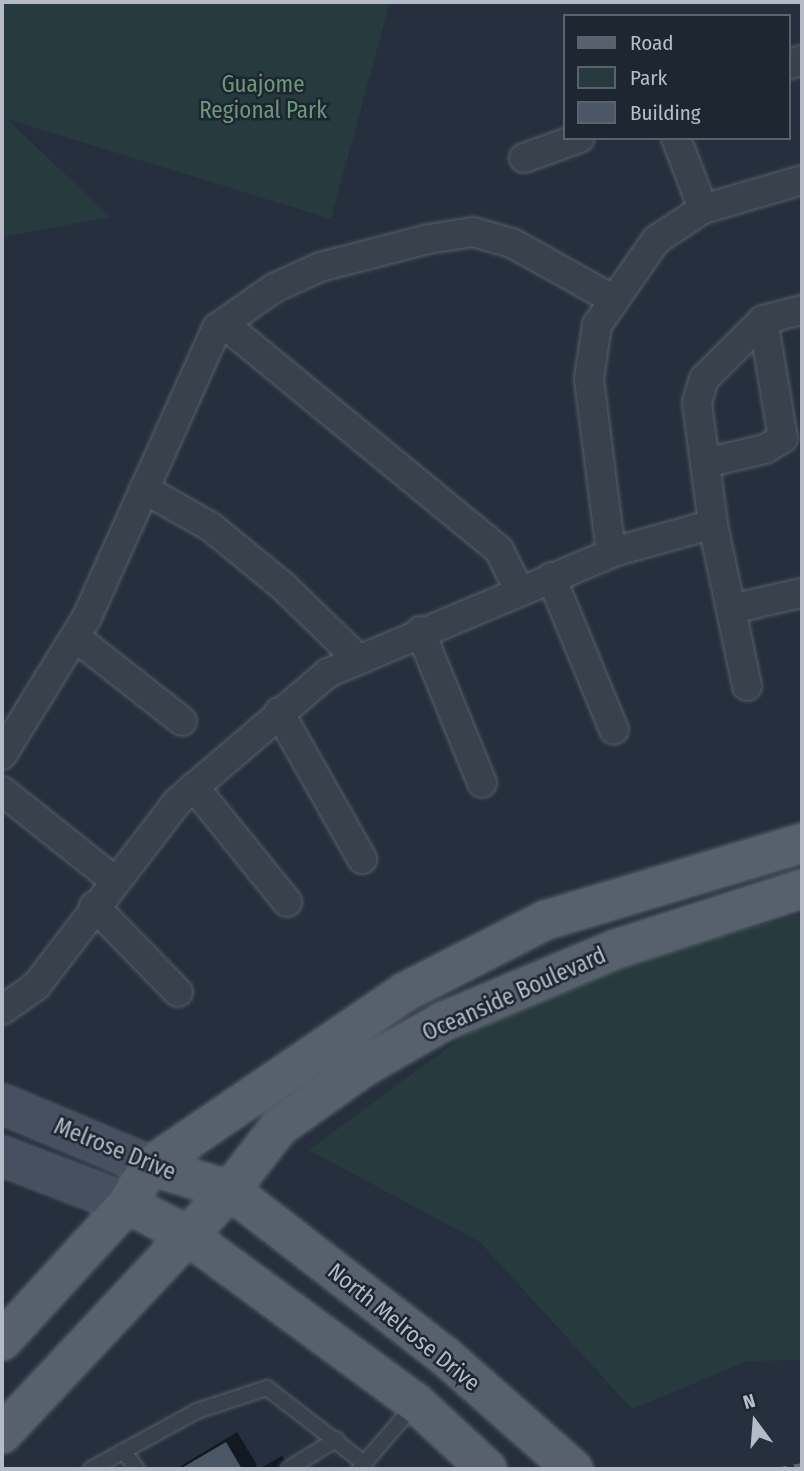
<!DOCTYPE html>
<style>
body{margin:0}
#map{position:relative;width:804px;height:1471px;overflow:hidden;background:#252f3d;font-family:"Fira Sans Condensed",sans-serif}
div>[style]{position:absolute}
.green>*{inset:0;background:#273b3e}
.shadow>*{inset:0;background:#0007}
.building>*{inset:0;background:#4b5666}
.roads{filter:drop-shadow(0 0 2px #575f6b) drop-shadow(0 0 2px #575f6b)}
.service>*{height:14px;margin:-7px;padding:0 7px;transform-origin:7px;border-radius:7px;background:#39414d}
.minor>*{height:28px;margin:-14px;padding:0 14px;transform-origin:14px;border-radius:14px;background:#39414d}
.secondary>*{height:38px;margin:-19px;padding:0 19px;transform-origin:19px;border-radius:19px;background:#475060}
.primary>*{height:38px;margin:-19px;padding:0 19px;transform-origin:19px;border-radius:19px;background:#57606d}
.rail>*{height:5px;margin-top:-2.5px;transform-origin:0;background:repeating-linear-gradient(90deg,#5b6574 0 7px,transparent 0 14px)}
span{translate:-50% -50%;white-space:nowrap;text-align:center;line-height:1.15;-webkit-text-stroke:5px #1e2632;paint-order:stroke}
.park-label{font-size:23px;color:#6d9878}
.street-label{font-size:23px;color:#b5bcc8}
.frame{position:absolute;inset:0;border:4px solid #b5bcc8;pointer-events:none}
.legend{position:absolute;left:563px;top:14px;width:228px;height:126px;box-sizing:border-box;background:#1e2632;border:2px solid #5a626e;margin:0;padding:9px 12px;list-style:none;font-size:21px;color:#b5bcc8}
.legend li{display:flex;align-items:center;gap:14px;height:35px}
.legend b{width:35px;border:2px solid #5a626e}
.north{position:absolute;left:720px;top:1387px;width:70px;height:70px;-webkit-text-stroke:5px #1e2632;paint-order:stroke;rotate:344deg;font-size:19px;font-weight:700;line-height:28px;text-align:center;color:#b5bcc8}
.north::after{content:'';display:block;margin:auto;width:24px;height:32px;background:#b5bcc8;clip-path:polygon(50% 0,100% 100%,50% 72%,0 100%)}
</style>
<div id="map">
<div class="green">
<i style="clip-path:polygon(2px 2px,390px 2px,331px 219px,7px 119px,110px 217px,2px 237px)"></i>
<i style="clip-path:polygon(802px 914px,802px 1360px,748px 1361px,632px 1409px,480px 1242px,309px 1150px,468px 1033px,637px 958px)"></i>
</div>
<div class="shadow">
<i style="clip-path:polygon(237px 1432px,257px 1465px,253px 1469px,176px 1469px)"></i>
<i style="clip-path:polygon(282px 1456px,291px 1469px,259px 1469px)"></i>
</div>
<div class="building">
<i style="clip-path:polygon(226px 1442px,242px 1469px,180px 1469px)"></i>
</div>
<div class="roads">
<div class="service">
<i style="left:123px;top:1451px;width:23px;rotate:52deg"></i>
<i style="left:360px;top:1468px;width:84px;rotate:-49.3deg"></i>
<i style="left:91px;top:1469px;width:121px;rotate:-28.7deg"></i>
<i style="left:197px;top:1411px;width:74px;rotate:-18.2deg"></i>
<i style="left:267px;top:1388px;width:123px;rotate:37.7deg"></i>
<i style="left:288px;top:1469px;width:57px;rotate:-31.5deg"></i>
</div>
<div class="minor">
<i style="left:788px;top:65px;width:15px;rotate:-20deg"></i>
<i style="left:676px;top:138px;width:76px;rotate:69.2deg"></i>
<i style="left:524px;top:158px;width:59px;rotate:-19.7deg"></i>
<i style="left:224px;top:324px;width:356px;rotate:39.4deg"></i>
<i style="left:499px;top:550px;width:45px;rotate:63.4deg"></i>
<i style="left:705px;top:463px;width:62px;rotate:-13.1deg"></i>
<i style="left:765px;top:449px;width:21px;rotate:-31deg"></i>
<i style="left:783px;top:438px;width:120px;rotate:-99.6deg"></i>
<i style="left:144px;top:489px;width:77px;rotate:29.6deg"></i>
<i style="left:211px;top:527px;width:94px;rotate:39.4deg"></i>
<i style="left:284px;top:587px;width:103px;rotate:44.2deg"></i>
<i style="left:611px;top:553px;width:175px;rotate:-97.2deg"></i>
<i style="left:589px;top:379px;width:55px;rotate:-81.6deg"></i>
<i style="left:597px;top:325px;width:103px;rotate:-55.2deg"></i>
<i style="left:656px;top:240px;width:56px;rotate:-33.4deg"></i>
<i style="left:703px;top:209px;width:103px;rotate:-16.3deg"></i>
<i style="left:551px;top:577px;width:165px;rotate:67.6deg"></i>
<i style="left:731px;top:609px;width:73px;rotate:-12.7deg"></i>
<i style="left:420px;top:631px;width:164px;rotate:67.8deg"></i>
<i style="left:75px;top:637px;width:136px;rotate:38.1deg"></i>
<i style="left:747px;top:686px;width:166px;rotate:-101.9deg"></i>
<i style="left:713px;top:524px;width:123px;rotate:-97.5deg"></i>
<i style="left:697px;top:402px;width:24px;rotate:-73deg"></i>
<i style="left:704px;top:379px;width:83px;rotate:-45deg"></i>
<i style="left:763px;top:320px;width:40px;rotate:-14.4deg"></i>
<i style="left:279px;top:712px;width:169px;rotate:60.5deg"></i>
<i style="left:2px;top:755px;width:162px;rotate:-58.4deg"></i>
<i style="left:87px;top:617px;width:317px;rotate:-65.8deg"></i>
<i style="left:217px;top:328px;width:70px;rotate:-35.1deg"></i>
<i style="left:274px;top:288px;width:51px;rotate:-24.5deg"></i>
<i style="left:320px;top:267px;width:112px;rotate:-14.5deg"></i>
<i style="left:428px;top:239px;width:46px;rotate:-8.8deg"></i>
<i style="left:473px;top:232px;width:41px;rotate:15.8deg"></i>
<i style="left:512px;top:243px;width:117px;rotate:29.2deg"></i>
<i style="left:194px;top:787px;width:148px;rotate:51deg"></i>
<i style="left:2px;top:791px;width:144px;rotate:38.5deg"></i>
<i style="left:94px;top:906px;width:120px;rotate:45.7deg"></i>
<i style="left:2px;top:1010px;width:42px;rotate:-35.2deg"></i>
<i style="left:36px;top:986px;width:232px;rotate:-52.5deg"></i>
<i style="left:177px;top:802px;width:199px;rotate:-40.5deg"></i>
<i style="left:328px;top:673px;width:314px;rotate:-22.9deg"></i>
<i style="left:617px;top:551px;width:100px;rotate:-15.7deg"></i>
</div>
<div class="secondary">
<i style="left:2px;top:1104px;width:160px;rotate:22.7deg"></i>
<i style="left:2px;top:1156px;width:134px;rotate:21deg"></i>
</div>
<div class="primary">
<i style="left:150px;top:1166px;width:84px;rotate:16.7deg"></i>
<i style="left:230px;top:1190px;width:272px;rotate:37.7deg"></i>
<i style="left:445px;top:1356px;width:171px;rotate:41.4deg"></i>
<i style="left:127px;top:1204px;width:68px;rotate:27.3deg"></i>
<i style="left:187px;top:1235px;width:284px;rotate:36.3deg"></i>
<i style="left:416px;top:1403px;width:97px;rotate:42.9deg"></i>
<i style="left:2px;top:1341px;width:185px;rotate:-47.6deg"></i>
<i style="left:127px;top:1204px;width:44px;rotate:-58.8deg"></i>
<i style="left:150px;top:1166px;width:309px;rotate:-34.3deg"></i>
<i style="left:405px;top:992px;width:158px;rotate:-27.1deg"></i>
<i style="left:546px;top:920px;width:267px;rotate:-16.7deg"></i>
<i style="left:2px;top:1434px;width:334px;rotate:-46.9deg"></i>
<i style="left:230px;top:1190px;width:80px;rotate:-52.1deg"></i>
<i style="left:279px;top:1127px;width:105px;rotate:-35.3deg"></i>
<i style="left:365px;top:1066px;width:89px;rotate:-29.7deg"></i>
<i style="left:442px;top:1022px;width:189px;rotate:-22.8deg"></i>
<i style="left:616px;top:949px;width:195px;rotate:-17.9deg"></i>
</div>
</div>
<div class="rail">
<i style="left:780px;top:1469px;width:22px;rotate:-10deg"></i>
</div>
<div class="park-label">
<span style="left:263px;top:97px">Guajome<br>Regional Park</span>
</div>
<div class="street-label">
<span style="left:514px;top:994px;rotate:-24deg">Oceanside Boulevard</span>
<span style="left:115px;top:1149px;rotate:22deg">Melrose Drive</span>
<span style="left:404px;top:1327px;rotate:39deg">North Melrose Drive</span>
</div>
<div class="frame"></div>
<ul class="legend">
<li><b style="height:9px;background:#57606d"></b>Road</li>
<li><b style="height:19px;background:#273b3e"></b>Park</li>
<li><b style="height:19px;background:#4b5666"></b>Building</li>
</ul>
<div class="north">N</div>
</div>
